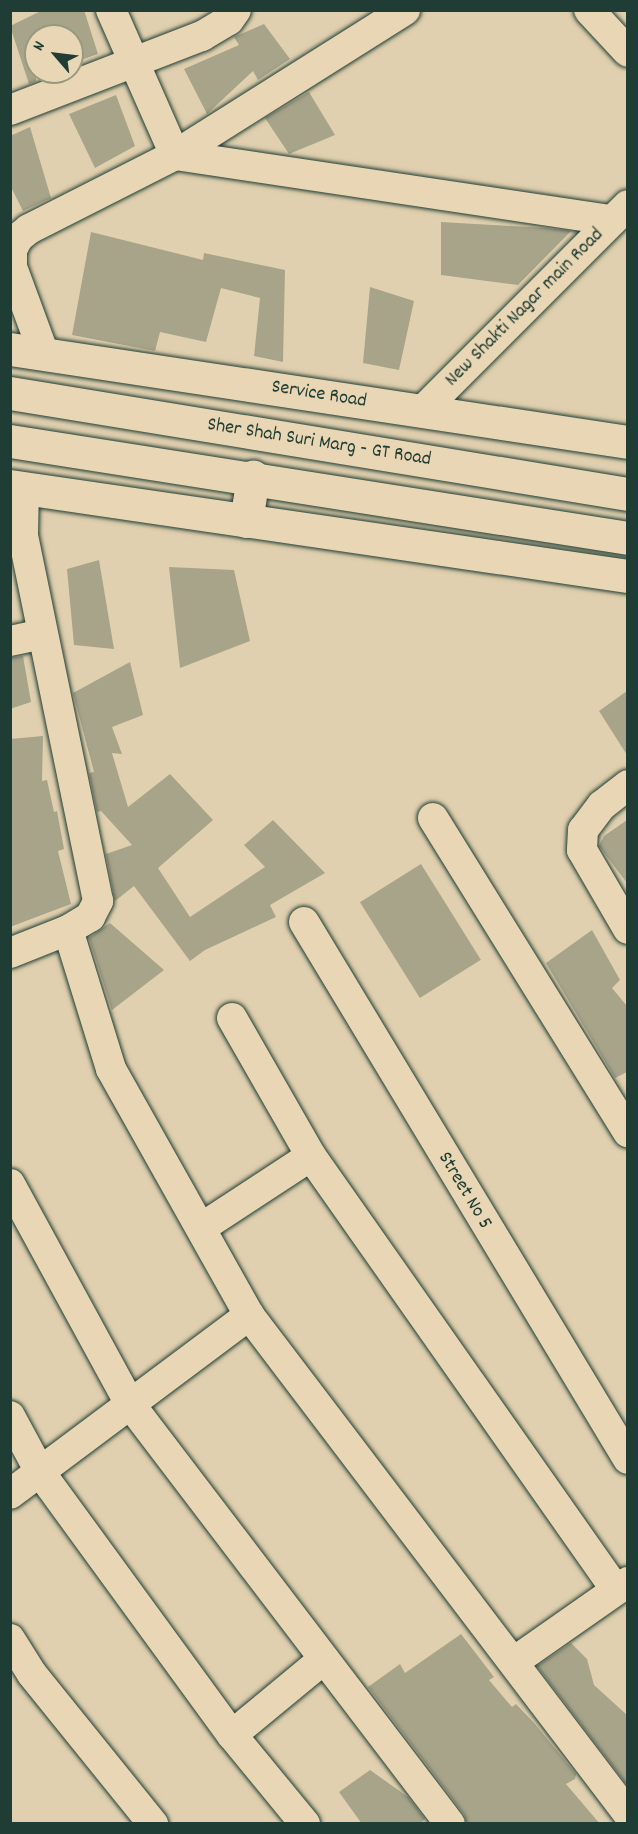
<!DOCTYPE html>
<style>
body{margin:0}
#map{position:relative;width:638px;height:1834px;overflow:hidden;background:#e1d0af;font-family:Dekko,sans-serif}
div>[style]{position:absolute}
.building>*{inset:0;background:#a8a48a;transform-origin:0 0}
.roads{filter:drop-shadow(0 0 2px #1f3d34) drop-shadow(0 0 2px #1f3d34)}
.minor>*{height:30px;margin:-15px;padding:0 15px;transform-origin:15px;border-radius:15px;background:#e9d6b4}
.major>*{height:33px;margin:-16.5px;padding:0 16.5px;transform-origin:16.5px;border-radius:16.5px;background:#e9d6b4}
.highway>*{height:33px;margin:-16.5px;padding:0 16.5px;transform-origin:16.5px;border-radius:16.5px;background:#e9d6b4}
span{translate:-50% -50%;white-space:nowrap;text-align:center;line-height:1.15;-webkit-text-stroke:4.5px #e9d6b4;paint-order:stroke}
.street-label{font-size:20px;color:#1f3d34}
.frame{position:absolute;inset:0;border:12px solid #1f3d34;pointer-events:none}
.north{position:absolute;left:24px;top:24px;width:60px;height:60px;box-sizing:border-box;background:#e9d6b4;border:2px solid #989981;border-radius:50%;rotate:298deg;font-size:16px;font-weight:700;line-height:24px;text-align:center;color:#1f3d34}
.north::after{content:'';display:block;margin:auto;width:21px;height:27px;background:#1f3d34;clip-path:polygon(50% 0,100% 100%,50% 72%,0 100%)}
</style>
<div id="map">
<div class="building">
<i style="clip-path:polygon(43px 10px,84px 10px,98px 54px,72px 63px,72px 36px,36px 36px,36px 81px,29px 84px,10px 26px)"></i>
<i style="clip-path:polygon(264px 24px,290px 59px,258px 80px,253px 71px,207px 114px,184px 69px,239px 45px,234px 37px)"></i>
<i style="clip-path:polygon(309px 92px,335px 135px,289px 154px,265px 118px)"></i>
<i style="clip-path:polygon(116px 95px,135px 146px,95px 168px,69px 114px)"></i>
<i style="clip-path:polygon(30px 127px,51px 198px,23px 211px,10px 185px,10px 136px)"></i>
<i style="clip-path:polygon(441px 222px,546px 228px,571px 231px,518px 285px,441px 275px)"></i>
<i style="clip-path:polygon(91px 232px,203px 260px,204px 253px,285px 270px,283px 362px,254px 356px,260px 298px,221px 288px,206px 342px,160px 332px,155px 351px,72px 335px)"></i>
<i style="clip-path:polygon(370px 287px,414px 301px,399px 370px,363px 363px)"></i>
<i style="clip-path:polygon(99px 560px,114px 649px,74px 645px,67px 569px)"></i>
<i style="clip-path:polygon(169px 567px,234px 570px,250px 641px,180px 668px)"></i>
<i style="clip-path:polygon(23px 656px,31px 702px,10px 709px,10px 658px)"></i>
<i style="clip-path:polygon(130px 662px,143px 715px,112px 727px,122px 754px,112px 753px,128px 807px,170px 774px,213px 820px,158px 868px,190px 917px,265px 867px,244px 845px,273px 820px,325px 873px,270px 905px,276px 917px,205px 950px,190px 961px,134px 886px,115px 901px,106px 854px,132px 845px,101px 811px,97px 812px,89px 773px,94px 772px,73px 693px)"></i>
<i style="clip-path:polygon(627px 691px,627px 755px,599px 711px)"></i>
<i style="clip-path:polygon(43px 736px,42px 781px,47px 780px,54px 812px,57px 811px,64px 849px,58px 851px,71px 904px,10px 927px,10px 739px)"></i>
<i style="clip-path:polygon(627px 820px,627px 883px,599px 846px,604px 836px)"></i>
<i style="left:421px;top:864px;width:113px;height:72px;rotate:58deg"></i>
<i style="clip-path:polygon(110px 923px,164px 970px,112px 1010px,89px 938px)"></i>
<i style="clip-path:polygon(592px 930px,620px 980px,612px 988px,627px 1006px,627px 1072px,615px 1078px,546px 963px)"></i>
<i style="clip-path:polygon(461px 1634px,494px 1677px,489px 1680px,512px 1707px,516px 1704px,534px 1723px,576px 1774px,575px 1779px,566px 1784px,600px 1824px,467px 1824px,464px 1814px,368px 1687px,400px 1664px,405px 1673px)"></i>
<i style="clip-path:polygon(571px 1643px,587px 1659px,594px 1685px,627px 1715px,627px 1785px,537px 1666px)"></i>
<i style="clip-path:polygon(370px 1770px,408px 1797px,425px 1819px,420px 1824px,362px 1824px,339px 1792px)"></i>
</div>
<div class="roads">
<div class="minor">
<i style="left:111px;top:10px;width:158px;rotate:66.2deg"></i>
<i style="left:175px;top:155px;width:442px;rotate:8.5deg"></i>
<i style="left:589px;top:10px;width:57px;rotate:47.1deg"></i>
<i style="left:10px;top:110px;width:206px;rotate:-21.1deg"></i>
<i style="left:202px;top:36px;width:31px;rotate:-31deg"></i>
<i style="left:229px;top:20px;width:12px;rotate:-55deg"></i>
<i style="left:44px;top:354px;width:93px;rotate:-110.2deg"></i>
<i style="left:12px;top:267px;width:17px;rotate:-90deg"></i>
<i style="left:12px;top:250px;width:13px;rotate:-63deg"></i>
<i style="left:18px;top:238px;width:14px;rotate:-39deg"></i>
<i style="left:29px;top:229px;width:164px;rotate:-26.9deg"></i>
<i style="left:175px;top:155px;width:272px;rotate:-32.2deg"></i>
<i style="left:422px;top:411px;width:291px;rotate:-45deg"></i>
<i style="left:10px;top:641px;width:33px;rotate:-12deg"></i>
<i style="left:628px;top:785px;width:33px;rotate:142deg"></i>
<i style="left:602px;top:805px;width:31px;rotate:127deg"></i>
<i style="left:583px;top:830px;width:20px;rotate:93deg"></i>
<i style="left:582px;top:850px;width:91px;rotate:59.8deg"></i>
<i style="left:433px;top:818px;width:370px;rotate:58.2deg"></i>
<i style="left:304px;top:922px;width:627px;rotate:58.9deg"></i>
<i style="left:68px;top:930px;width:145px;rotate:72.8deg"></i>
<i style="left:111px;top:1069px;width:282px;rotate:60.7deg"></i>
<i style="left:249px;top:1315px;width:627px;rotate:52.78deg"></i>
<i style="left:10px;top:953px;width:62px;rotate:-21.6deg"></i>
<i style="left:68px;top:930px;width:26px;rotate:-31deg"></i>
<i style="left:90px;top:917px;width:18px;rotate:-63deg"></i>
<i style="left:98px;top:901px;width:374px;rotate:-101.6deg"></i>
<i style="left:23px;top:535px;width:47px;rotate:-88.8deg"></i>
<i style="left:232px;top:1018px;width:159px;rotate:60.2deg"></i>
<i style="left:311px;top:1156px;width:530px;rotate:54.9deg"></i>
<i style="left:10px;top:1184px;width:251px;rotate:61.4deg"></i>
<i style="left:130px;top:1404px;width:528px;rotate:52.7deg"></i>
<i style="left:201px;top:1228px;width:131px;rotate:-33.2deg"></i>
<i style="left:10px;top:1416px;width:64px;rotate:61.8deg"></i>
<i style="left:40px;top:1472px;width:326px;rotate:53.9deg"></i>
<i style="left:232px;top:1735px;width:115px;rotate:50.6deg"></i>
<i style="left:10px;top:1494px;width:299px;rotate:-36.8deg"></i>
<i style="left:10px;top:1639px;width:41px;rotate:57.8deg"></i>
<i style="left:32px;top:1674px;width:193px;rotate:51.1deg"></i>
<i style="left:515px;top:1661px;width:138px;rotate:-35deg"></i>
<i style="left:232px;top:1735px;width:119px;rotate:-39.6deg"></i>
</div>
<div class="major">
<i style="left:10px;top:349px;width:625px;rotate:8.56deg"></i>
<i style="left:10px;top:486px;width:625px;rotate:8.29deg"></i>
</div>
<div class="highway">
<i style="left:10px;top:393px;width:626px;rotate:9.28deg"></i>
<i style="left:10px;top:441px;width:626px;rotate:8.92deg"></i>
<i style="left:246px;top:521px;width:45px;rotate:-81deg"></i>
</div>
</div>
<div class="street-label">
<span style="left:525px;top:308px;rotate:-45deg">New Shakti Nagar main Road</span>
<span style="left:319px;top:395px;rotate:9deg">Service Road</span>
<span style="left:319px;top:443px;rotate:9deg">Sher Shah Suri Marg - GT Road</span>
<span style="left:464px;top:1191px;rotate:59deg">Street No 5</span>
</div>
<div class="frame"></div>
<div class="north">N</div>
</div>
